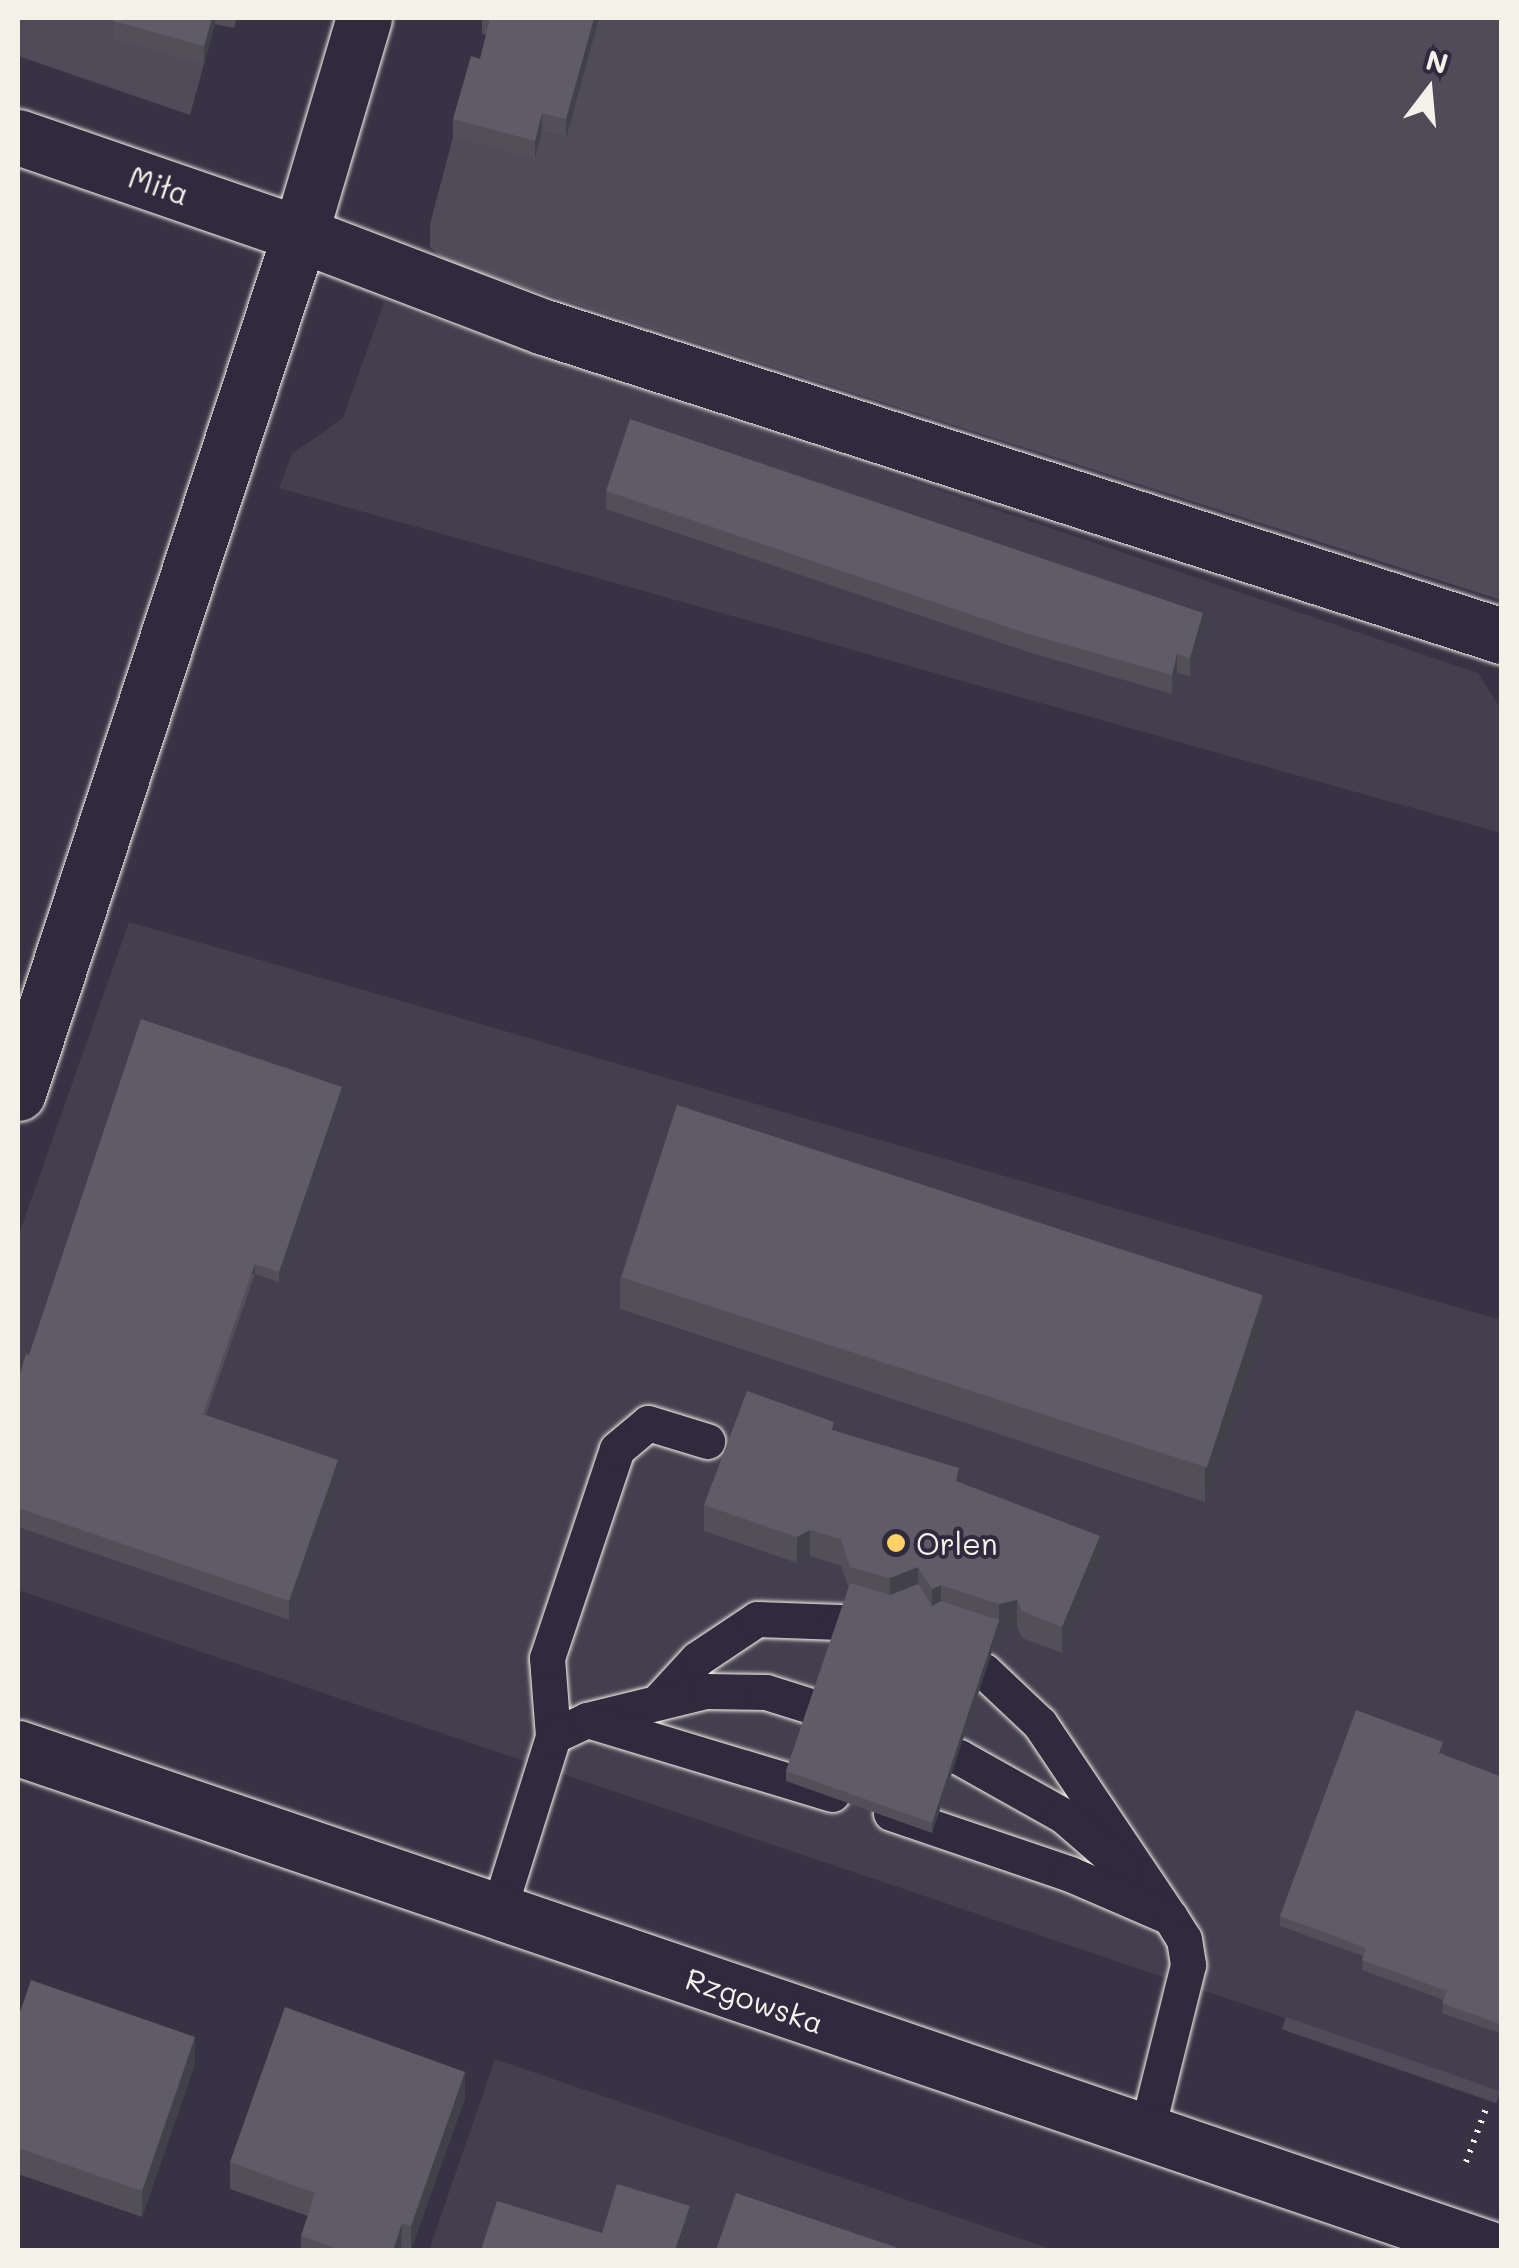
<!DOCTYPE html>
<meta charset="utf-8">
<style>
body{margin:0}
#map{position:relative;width:1519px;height:2268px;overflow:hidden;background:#373244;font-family:Mali,sans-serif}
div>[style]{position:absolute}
.built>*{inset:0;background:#433f4e}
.green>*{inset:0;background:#504b59;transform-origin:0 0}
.path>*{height:6px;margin-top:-3px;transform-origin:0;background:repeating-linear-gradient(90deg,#f4f1e8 0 2.5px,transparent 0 10.5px)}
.roads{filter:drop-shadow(0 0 2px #f4f1e8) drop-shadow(0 0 2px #f4f1e8)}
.service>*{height:35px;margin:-17.5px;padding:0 17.5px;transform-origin:17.5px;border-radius:17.5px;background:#2f2a3d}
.minor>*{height:55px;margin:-27.5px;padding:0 27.5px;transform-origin:27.5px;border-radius:27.5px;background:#2f2a3d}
.secondary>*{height:55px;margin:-27.5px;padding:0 27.5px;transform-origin:27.5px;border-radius:27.5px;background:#2f2a3d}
.wall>*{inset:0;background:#524f59}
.shaded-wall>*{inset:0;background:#424048;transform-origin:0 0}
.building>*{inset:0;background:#5f5c67;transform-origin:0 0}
.dots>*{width:28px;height:28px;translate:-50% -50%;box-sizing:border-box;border:5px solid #2f2a3d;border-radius:50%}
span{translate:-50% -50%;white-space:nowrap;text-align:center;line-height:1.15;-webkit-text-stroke:8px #2f2a3d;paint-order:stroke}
.street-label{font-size:30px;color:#f4f1e8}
.poi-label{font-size:30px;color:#f4f1e8}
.left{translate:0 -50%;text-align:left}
.frame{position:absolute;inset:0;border:20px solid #f4f1e8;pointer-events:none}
.north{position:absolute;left:1379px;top:40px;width:100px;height:100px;-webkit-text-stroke:8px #2f2a3d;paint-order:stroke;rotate:16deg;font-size:28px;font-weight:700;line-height:40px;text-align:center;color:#f4f1e8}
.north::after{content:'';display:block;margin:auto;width:35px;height:45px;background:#f4f1e8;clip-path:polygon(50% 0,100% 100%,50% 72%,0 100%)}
</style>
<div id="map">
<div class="built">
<i style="clip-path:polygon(384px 302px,1478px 673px,1501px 709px,1501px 833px,279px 488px,292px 454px,343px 418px)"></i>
<i style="clip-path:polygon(129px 922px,1501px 1320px,1501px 2091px,18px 1590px,18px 1237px)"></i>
<i style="clip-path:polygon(495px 2059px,1054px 2250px,429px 2250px)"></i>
</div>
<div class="green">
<i style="clip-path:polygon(18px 18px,119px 18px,204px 64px,190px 115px,18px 56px)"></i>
<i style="clip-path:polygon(599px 18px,1501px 18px,1501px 600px,448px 263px,430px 247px,430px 224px,453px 137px,542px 131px,566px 138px)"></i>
<i style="left:1286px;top:2017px;width:227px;height:13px;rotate:19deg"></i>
</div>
<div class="path">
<i style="left:1466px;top:2162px;width:60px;rotate:-69.4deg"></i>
</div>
<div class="roads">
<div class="service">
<i style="left:942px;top:1657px;width:44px;rotate:18.4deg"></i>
<i style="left:984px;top:1671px;width:77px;rotate:43.4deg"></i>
<i style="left:1040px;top:1724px;width:231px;rotate:56.1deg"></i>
<i style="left:661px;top:1698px;width:53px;rotate:-47.3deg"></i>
<i style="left:697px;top:1659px;width:72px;rotate:-33.7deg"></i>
<i style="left:757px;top:1619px;width:83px;rotate:2.1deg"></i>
<i style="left:840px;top:1622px;width:46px;rotate:19.2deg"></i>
<i style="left:587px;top:1720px;width:122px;rotate:-13.7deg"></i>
<i style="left:706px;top:1691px;width:60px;rotate:1deg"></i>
<i style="left:766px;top:1692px;width:90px;rotate:17.4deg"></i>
<i style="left:553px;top:1736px;width:78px;rotate:-94.4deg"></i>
<i style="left:547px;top:1658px;width:220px;rotate:-71.5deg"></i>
<i style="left:617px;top:1449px;width:40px;rotate:-40deg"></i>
<i style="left:648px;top:1423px;width:62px;rotate:17deg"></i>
<i style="left:915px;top:1741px;width:47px;rotate:20deg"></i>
<i style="left:959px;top:1757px;width:120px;rotate:29.3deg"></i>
<i style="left:1064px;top:1816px;width:81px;rotate:41deg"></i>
<i style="left:891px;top:1813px;width:189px;rotate:18.8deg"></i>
<i style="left:1070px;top:1874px;width:109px;rotate:23.3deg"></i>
<i style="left:1170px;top:1917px;width:26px;rotate:58deg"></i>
<i style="left:1184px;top:1939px;width:26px;rotate:81deg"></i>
<i style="left:1188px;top:1965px;width:173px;rotate:104deg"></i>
<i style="left:498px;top:1912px;width:184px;rotate:-72.6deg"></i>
<i style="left:553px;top:1736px;width:38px;rotate:-25deg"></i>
<i style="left:587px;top:1720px;width:256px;rotate:16.8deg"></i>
</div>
<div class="minor">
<i style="left:18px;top:137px;width:298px;rotate:19deg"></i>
<i style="left:300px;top:234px;width:261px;rotate:20.9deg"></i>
<i style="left:544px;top:327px;width:1007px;rotate:17.88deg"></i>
<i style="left:18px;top:1093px;width:904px;rotate:-71.83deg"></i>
<i style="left:300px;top:234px;width:225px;rotate:-73.5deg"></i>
</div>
<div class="secondary">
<i style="left:18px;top:1748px;width:1558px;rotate:18.8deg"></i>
</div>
</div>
<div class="wall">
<i style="clip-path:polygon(114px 18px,237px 18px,234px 28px,215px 24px,204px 64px,113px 39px)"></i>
<i style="clip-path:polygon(482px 18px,599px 18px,566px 138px,542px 131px,535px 159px,453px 137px,453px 119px,480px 59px,487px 35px,482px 34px)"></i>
<i style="clip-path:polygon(606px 491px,1203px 631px,1190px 676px,1177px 673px,1172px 694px,1028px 652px,606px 509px)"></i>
<i style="clip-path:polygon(342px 1096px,279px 1282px,255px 1274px,206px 1415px,338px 1478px,289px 1620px,18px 1527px,18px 1380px,29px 1355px)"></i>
<i style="clip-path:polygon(620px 1277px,1262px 1330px,1205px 1502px,620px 1309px)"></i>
<i style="clip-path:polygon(834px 1430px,959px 1482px,1100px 1562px,1062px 1653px,1022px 1638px,1017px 1626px,999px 1630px,932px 1833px,786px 1781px,786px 1771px,849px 1588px,841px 1566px,810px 1556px,797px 1563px,704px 1531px,704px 1505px)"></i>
<i style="clip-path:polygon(1443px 1752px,1442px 1754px,1502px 1777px,1502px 2034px,1442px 2013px,1444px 2000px,1362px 1970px,1363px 1956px,1280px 1926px,1280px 1916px)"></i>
<i style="clip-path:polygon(18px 2018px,195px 2064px,142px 2217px,18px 2174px)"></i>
<i style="clip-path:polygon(465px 2098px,411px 2250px,402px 2249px,401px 2250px,301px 2250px,301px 2236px,308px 2216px,230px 2189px,230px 2162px)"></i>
</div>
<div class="shaded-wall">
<i style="clip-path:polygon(212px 18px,215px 18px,215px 24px,204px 64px,204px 46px)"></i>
<i style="clip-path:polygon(594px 18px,599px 18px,566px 138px,566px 119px)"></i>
<i style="clip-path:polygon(542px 113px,542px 131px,535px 159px,535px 141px)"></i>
<i style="clip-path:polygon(1203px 613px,1203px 631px,1190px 676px,1190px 658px)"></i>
<i style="clip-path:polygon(1177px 654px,1177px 673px,1172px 694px,1172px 675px)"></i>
<i style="clip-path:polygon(342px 1087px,342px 1096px,279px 1282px,279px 1272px)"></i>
<i style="left:255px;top:1264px;width:10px;height:167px;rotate:90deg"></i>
<i style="clip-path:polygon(1262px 1298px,1262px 1330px,1205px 1502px,1205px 1470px)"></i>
<i style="clip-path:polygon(338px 1460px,338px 1478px,289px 1620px,289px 1601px)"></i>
<i style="clip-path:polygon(810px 1530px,810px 1556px,797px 1563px,797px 1537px)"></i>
<i style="clip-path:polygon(1100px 1536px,1100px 1562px,1062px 1653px,1062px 1627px)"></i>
<i style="clip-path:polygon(918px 1567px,918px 1593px,890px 1604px,890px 1578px)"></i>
<i style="clip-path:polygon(941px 1585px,941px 1611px,932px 1615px,932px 1589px)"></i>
<i style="clip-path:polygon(1017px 1600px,1017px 1626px,999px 1630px,932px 1833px,932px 1823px,999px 1620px,999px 1604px)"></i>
<i style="clip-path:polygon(195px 2037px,195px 2064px,142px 2217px,142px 2191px)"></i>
<i style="clip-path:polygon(465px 2072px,465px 2098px,411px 2250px,411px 2226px)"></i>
<i style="clip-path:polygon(690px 2206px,690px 2224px,681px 2250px,675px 2250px)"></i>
<i style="clip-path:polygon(402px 2223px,401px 2250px,393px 2250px)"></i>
</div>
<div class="building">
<i style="clip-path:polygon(114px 18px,212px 18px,204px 46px,113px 21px)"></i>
<i style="clip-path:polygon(490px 18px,594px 18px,566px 119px,542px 113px,535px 141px,453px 119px,471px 56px,480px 59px)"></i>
<i style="clip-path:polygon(630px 419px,1203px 613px,1190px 658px,1177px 654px,1172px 675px,1028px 634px,606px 491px)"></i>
<i style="clip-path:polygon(141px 1019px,342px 1087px,279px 1272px,255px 1264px,203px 1414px,29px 1355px)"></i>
<i style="left:677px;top:1105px;width:616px;height:181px;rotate:18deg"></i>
<i style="clip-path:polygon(26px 1354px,338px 1460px,289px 1601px,18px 1508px,18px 1380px)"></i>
<i style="clip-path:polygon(747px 1391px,834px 1422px,832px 1430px,959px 1468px,956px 1481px,1100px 1536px,1062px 1627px,1022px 1611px,1017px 1600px,999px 1604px,941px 1585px,932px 1589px,918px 1567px,890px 1578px,850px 1567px,841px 1539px,810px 1530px,797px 1537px,704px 1505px)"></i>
<i style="clip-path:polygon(850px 1583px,890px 1595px,918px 1584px,932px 1606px,941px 1601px,999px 1620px,932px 1823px,786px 1771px)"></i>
<i style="clip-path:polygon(1356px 1710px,1443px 1742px,1439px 1753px,1502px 1777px,1502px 2025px,1442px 2003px,1447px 1991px,1362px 1960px,1366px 1948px,1280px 1916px)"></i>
<i style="clip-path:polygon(31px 1980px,195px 2037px,142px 2191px,18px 2148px,18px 2018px)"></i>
<i style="clip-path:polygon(285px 2007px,465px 2072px,411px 2226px,402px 2223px,393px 2250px,341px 2250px,301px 2236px,315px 2193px,230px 2162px)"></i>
<i style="clip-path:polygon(617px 2184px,690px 2206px,675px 2250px,481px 2250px,497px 2201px,602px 2233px)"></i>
<i style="clip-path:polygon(736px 2193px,904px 2250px,716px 2250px)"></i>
</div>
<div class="dots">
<i style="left:896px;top:1543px;background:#ffd166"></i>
</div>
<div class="street-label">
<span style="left:159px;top:185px;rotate:19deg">Miła</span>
<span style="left:755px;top:2000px;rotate:19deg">Rzgowska</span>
</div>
<div class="poi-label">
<span class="left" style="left:916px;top:1543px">Orlen</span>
</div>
<div class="frame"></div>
<div class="north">N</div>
</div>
